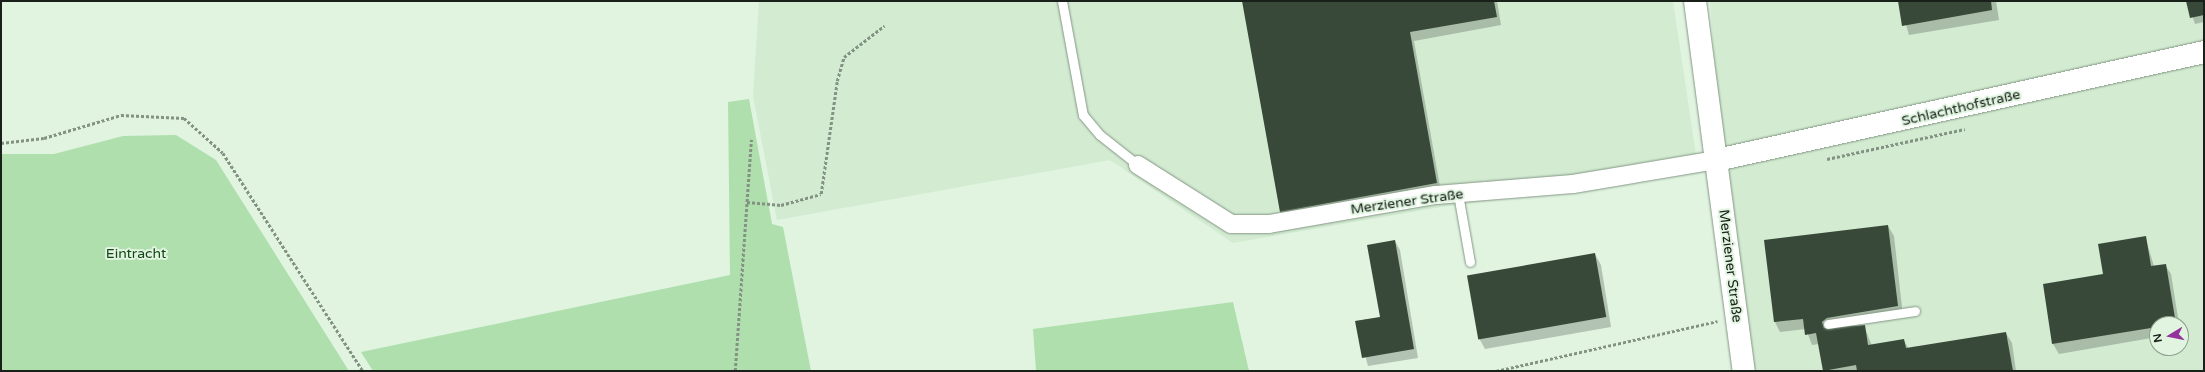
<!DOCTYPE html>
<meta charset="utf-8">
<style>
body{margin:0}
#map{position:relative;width:2205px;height:372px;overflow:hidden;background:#e0f4e0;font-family:"Varela Round",sans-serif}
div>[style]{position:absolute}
.built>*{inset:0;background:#d2ebd1}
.green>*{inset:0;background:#aedfad}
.shadow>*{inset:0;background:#0003}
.building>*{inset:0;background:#394939;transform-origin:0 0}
.path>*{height:2.5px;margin-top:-1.25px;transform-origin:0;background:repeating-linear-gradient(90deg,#849284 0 3px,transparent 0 5px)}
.roads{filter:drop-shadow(0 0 1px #849684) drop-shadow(0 0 1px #849684)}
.lane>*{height:9px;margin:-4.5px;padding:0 4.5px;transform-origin:4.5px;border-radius:4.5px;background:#fff}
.street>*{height:18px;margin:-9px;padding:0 9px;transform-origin:9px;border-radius:9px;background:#fff}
.secondary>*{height:22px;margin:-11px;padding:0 11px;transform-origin:11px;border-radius:11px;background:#fff}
span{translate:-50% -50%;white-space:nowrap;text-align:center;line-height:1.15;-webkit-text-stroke:4px #e0f4e0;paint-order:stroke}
.street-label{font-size:14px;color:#192019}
.park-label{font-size:14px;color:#144717}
.frame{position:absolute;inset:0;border:2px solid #192019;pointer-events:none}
.north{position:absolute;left:2149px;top:316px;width:40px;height:40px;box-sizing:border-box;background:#e0f4e0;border:1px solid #909f90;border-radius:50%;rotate:260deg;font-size:11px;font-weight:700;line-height:16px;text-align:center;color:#192019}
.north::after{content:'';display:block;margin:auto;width:14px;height:18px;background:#93339b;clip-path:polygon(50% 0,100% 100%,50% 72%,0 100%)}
</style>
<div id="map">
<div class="built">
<i style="clip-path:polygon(759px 1px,1673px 1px,1697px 162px,1668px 177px,1441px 207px,1233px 243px,1110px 160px,777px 220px,753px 96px)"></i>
<i style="clip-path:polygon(evenodd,1710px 1px,2204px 1px,2204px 371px,1751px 371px,1723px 182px,1710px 1px,2157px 324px,2181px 324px,2181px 348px,2157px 348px,2157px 324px)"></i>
</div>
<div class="green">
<i style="clip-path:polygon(749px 99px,772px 224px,783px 227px,811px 371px,373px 371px,361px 352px,730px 275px,728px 102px)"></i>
<i style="clip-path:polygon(176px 135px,216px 160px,349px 371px,1px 371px,1px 154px,54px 154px,123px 136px)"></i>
<i style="clip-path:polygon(1233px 302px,1249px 371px,1036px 371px,1033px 329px)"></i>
</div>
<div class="shadow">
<i style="clip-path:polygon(1243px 1px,1497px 1px,1501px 25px,1414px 41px,1441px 192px,1285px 220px,1280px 211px)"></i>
<i style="clip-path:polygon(1899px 1px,1996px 1px,1999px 20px,1909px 35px)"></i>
<i style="clip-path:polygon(2187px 1px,2204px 1px,2204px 22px,2195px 24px)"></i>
<i style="clip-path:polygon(1888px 226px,1894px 236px,1903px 316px,1840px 327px,1864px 326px,1872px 346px,1904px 341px,1909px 349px,2006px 333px,2012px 343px,2016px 371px,1824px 371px,1819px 344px,1812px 345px,1806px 329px,1780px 332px,1775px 322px,1765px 241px)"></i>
<i style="clip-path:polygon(2145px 237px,2154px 266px,2165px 265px,2171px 274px,2179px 324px,2157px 324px,2157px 337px,2059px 354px,2053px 344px,2104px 275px)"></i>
<i style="clip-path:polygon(1395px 241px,1400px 250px,1418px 358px,1368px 366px,1356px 321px,1381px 317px)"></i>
<i style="clip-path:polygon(1595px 254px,1601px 265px,1611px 327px,1485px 349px,1479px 338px)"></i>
</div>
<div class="building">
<i style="clip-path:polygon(1242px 1px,1494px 1px,1497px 17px,1410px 32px,1437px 183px,1280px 212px)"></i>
<i style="clip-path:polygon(1898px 1px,1991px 1px,1992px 10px,1902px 26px)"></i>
<i style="clip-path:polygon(2186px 1px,2204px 1px,2204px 15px,2190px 18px)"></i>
<i style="clip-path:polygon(1888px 225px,1898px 306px,1827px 318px,1822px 322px,1824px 328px,1865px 325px,1868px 345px,1904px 339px,1906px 348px,2006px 332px,2013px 371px,1857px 371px,1856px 365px,1823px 371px,1816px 333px,1805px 335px,1803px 319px,1774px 322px,1764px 240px)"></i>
<i style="clip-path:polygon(2146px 236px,2151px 266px,2166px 264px,2176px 324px,2157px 324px,2157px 327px,2052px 344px,2043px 284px,2103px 274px,2098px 244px)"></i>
<i style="clip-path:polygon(1395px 240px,1414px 349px,1362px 358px,1355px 321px,1380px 317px,1367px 245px)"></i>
<i style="left:1595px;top:253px;width:65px;height:130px;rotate:80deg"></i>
</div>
<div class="path">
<i style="left:1px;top:143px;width:43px;rotate:-6.6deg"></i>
<i style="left:44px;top:138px;width:80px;rotate:-16.6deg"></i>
<i style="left:121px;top:115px;width:63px;rotate:2.7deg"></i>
<i style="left:184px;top:118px;width:52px;rotate:41.9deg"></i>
<i style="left:223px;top:153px;width:259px;rotate:57.3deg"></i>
<i style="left:1827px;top:159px;width:141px;rotate:-12.3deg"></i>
<i style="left:747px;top:202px;width:34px;rotate:5deg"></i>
<i style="left:781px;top:205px;width:41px;rotate:-15.4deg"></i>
<i style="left:821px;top:194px;width:114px;rotate:-81.9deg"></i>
<i style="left:837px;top:81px;width:25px;rotate:-74deg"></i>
<i style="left:844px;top:57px;width:51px;rotate:-37.8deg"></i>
<i style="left:735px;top:371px;width:232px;rotate:-86deg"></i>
<i style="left:1496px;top:371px;width:227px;rotate:-12.7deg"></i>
</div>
<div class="roads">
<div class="lane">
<i style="left:1062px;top:1px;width:116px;rotate:79.6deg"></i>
<i style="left:1083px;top:115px;width:26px;rotate:50deg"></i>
<i style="left:1100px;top:135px;width:48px;rotate:38.3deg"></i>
<i style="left:1458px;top:194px;width:69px;rotate:80deg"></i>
<i style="left:1828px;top:324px;width:88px;rotate:-8.5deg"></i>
</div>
<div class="street">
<i style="left:1138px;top:165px;width:110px;rotate:32.4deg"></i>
<i style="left:1231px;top:224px;width:38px"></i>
<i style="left:1269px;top:224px;width:169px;rotate:-9.9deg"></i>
<i style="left:1436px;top:195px;width:137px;rotate:-4.6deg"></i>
<i style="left:1573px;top:184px;width:146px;rotate:-9.5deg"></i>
</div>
<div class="secondary">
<i style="left:1695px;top:1px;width:373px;rotate:82.5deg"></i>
<i style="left:1717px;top:160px;width:499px;rotate:-12.5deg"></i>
</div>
</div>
<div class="street-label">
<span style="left:1961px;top:108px;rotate:-13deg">Schlachthofstraße</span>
<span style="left:1407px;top:202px;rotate:-8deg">Merziener Straße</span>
<span style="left:1730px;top:266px;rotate:83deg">Merziener Straße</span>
</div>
<div class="park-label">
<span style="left:136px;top:254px">Eintracht</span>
</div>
<div class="frame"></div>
<div class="north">N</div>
</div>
